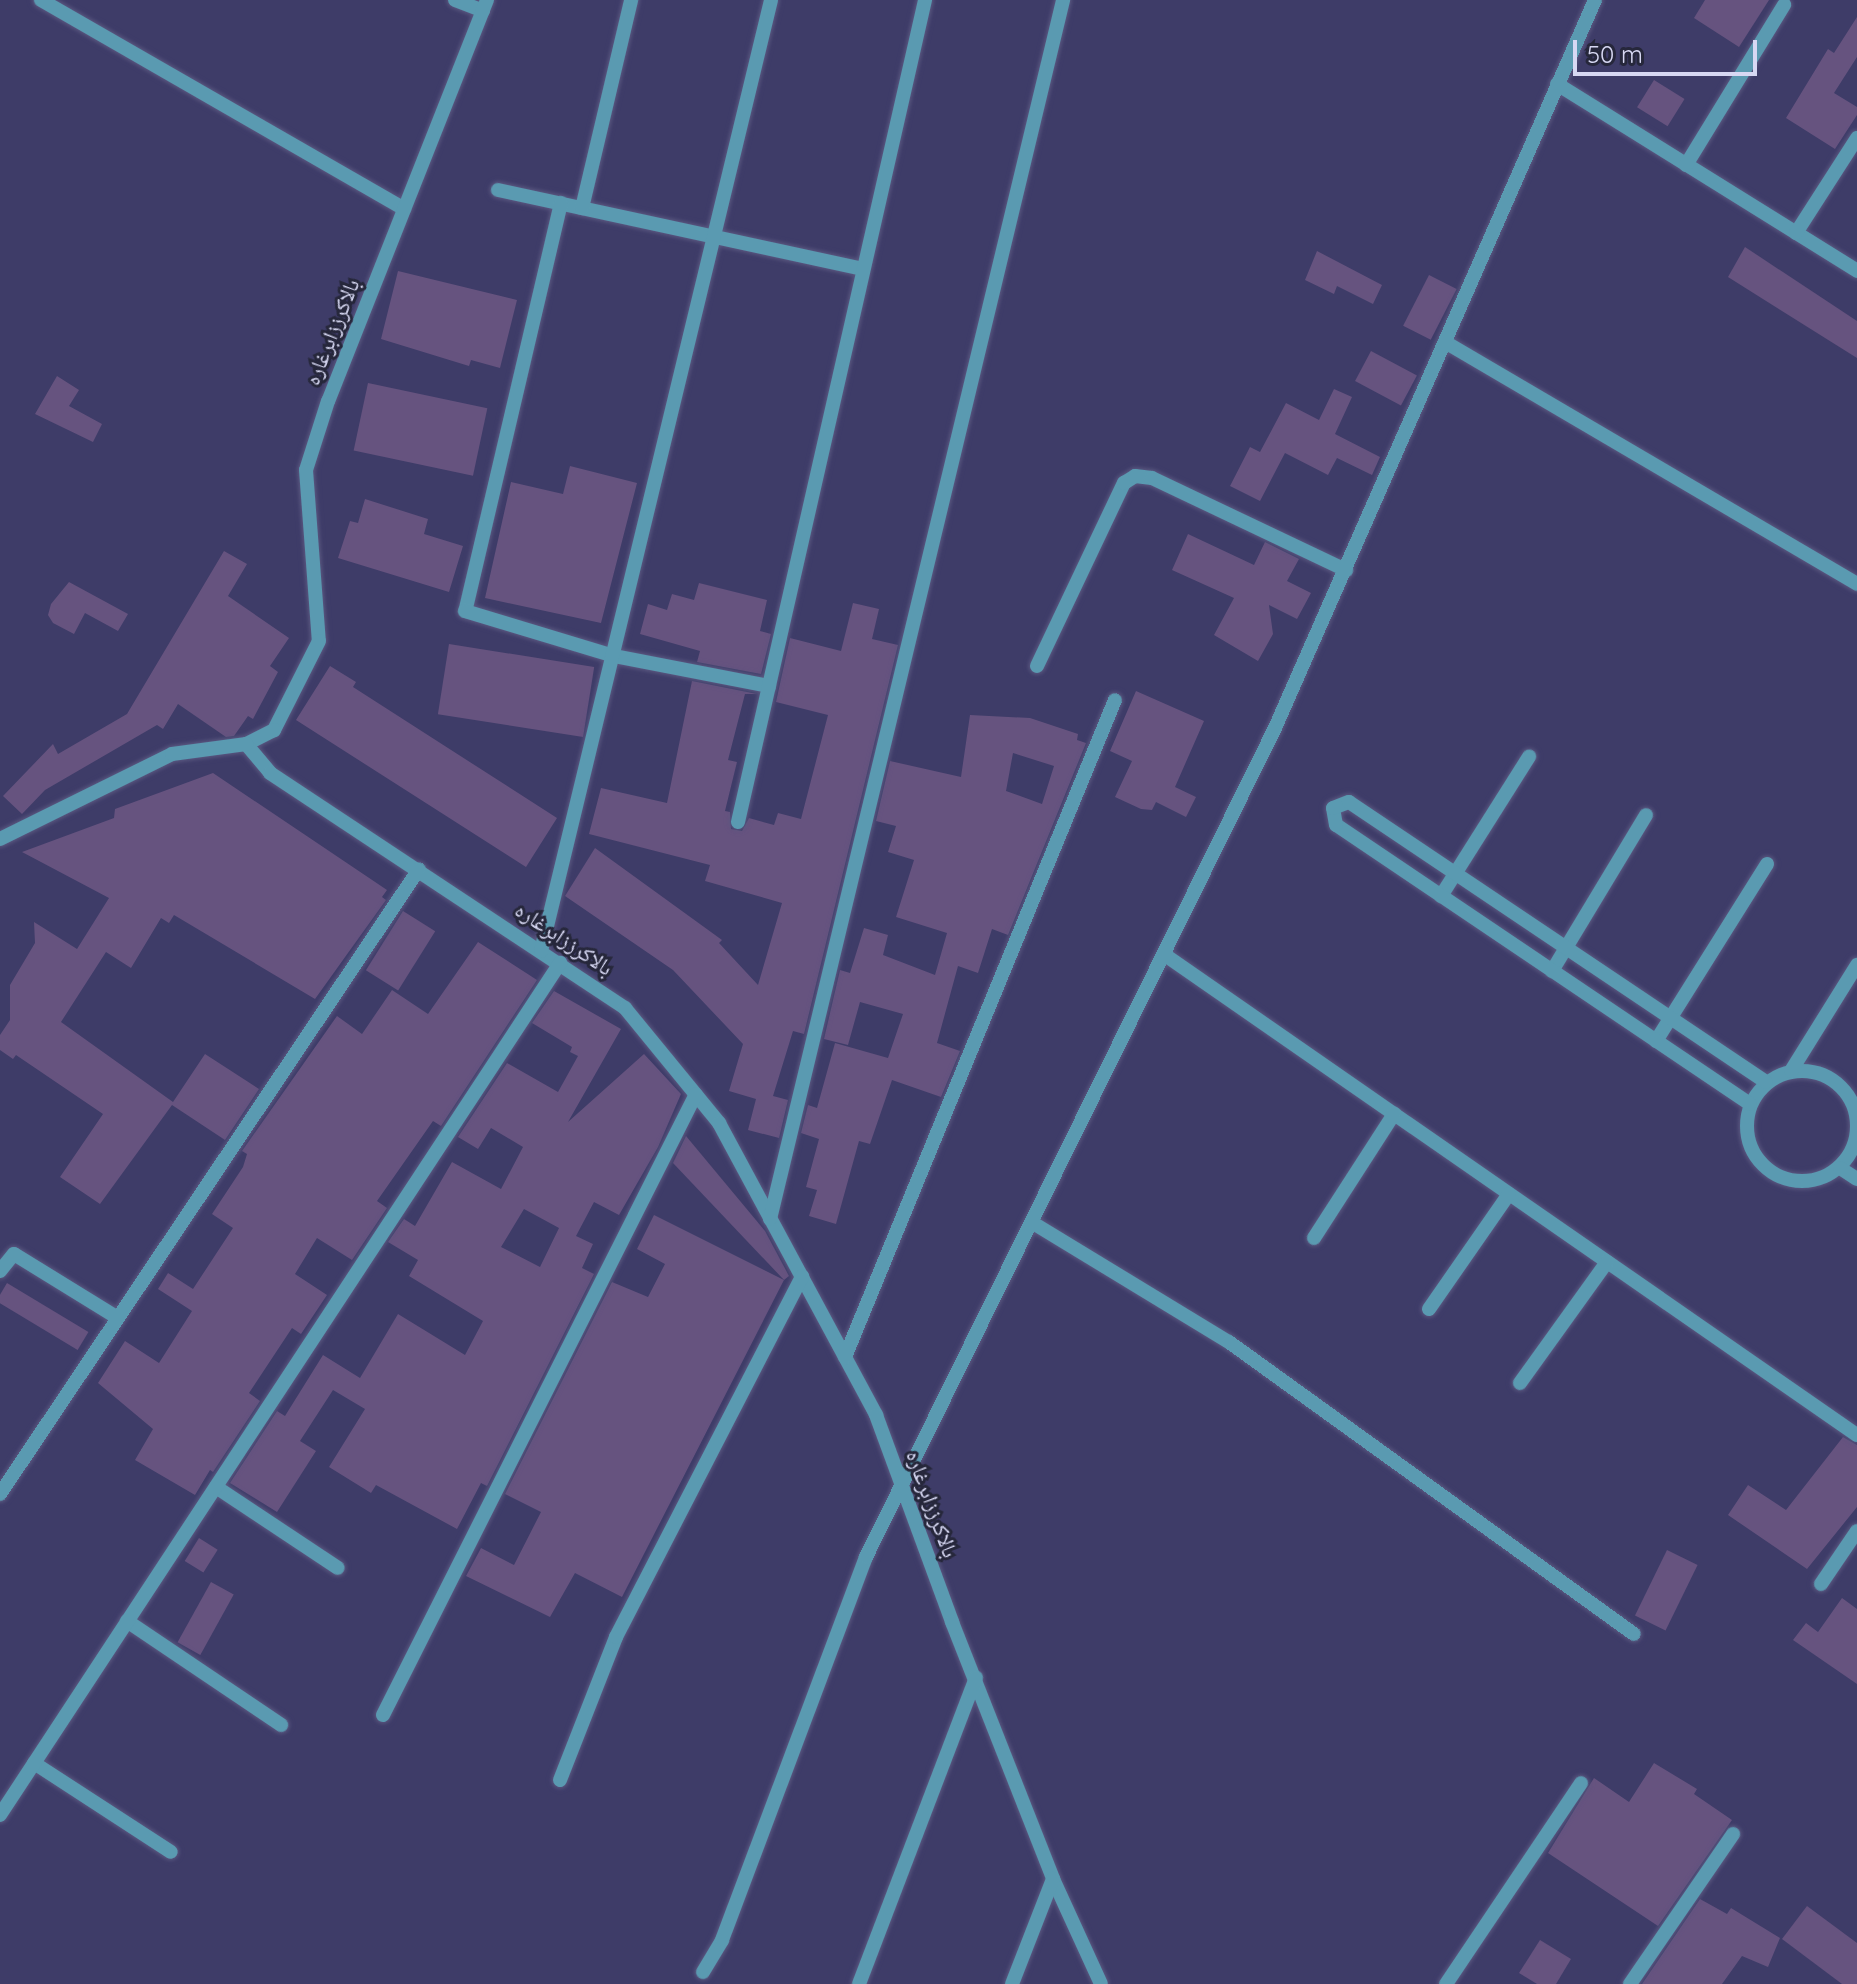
<!DOCTYPE html>
<meta charset="utf-8">
<style>
body{margin:0}
#map{position:relative;width:1857px;height:1984px;overflow:hidden;background:#3e3c68;font-family:Quicksand,"Noto Naskh Arabic",sans-serif}
div>[style]{position:absolute}
.building>*{inset:0;background:#66537f;transform-origin:0 0}
.roads{filter:drop-shadow(0 0 2px #5a5881) drop-shadow(0 0 2px #5a5881)}
.minor>*{height:14px;margin:-7px;padding:0 7px;transform-origin:7px;border-radius:7px;background:#5a9ab1}
.minor>.ring{margin:-7px;padding:0;box-sizing:content-box;background:none;border:14px solid #5a9ab1;border-radius:50%}
span{translate:-50% -50%;white-space:nowrap;text-align:center;line-height:1.15;-webkit-text-stroke:6px #26273b;paint-order:stroke}
.street-label{font-size:22px;color:#d7d8f3}
.scale{position:absolute;left:1573px;top:40px;width:184px;height:36px;box-sizing:border-box;border:4px solid #d7d8f3;border-top:0;padding-left:10px;font-size:24px;line-height:28px;white-space:nowrap;color:#d7d8f3;-webkit-text-stroke:6px #26273b;paint-order:stroke}
</style>
<div id="map">
<div class="building">
<i style="clip-path:polygon(1705px 0,1769px 0,1739px 47px,1694px 18px)"></i>
<i style="clip-path:polygon(1857px 17px,1857px 57px,1834px 93px,1857px 107px,1857px 115px,1835px 149px,1786px 118px,1828px 49px,1834px 53px)"></i>
<i style="left:1654px;top:80px;width:36px;height:32px;rotate:32deg"></i>
<i style="clip-path:polygon(1745px 247px,1857px 321px,1857px 358px,1728px 277px)"></i>
<i style="clip-path:polygon(1317px 251px,1382px 285px,1373px 304px,1337px 286px,1334px 294px,1305px 280px)"></i>
<i style="clip-path:polygon(398px 271px,517px 300px,500px 368px,471px 360px,469px 366px,381px 339px)"></i>
<i style="left:1429px;top:275px;width:31px;height:57px;rotate:27deg"></i>
<i style="left:1371px;top:351px;width:52px;height:34px;rotate:28deg"></i>
<i style="clip-path:polygon(57px 376px,79px 390px,69px 406px,102px 424px,93px 442px,35px 414px)"></i>
<i style="left:368px;top:383px;width:122px;height:69px;rotate:12deg"></i>
<i style="clip-path:polygon(1334px 389px,1352px 397px,1335px 434px,1380px 457px,1372px 475px,1337px 458px,1328px 475px,1285px 453px,1260px 501px,1230px 486px,1250px 447px,1260px 452px,1286px 403px,1319px 420px)"></i>
<i style="clip-path:polygon(570px 466px,637px 483px,601px 623px,485px 598px,511px 482px,563px 494px)"></i>
<i style="clip-path:polygon(365px 499px,428px 519px,424px 534px,463px 546px,449px 592px,338px 558px,350px 521px,358px 523px)"></i>
<i style="clip-path:polygon(1188px 534px,1254px 565px,1265px 542px,1299px 559px,1287px 581px,1311px 593px,1297px 619px,1269px 605px,1273px 634px,1258px 661px,1214px 635px,1234px 598px,1172px 570px)"></i>
<i style="clip-path:polygon(224px 551px,247px 564px,228px 596px,289px 638px,270px 666px,278px 672px,253px 719px,248px 716px,234px 736px,226px 737px,178px 704px,163px 729px,157px 725px,45px 790px,22px 814px,3px 796px,53px 744px,58px 754px,127px 714px)"></i>
<i style="clip-path:polygon(69px 582px,128px 614px,118px 631px,85px 613px,74px 634px,53px 623px,48px 615px,51px 604px)"></i>
<i style="clip-path:polygon(699px 583px,767px 600px,760px 631px,771px 634px,761px 674px,697px 662px,700px 651px,640px 634px,648px 604px,667px 610px,672px 594px,694px 600px)"></i>
<i style="clip-path:polygon(853px 603px,879px 609px,872px 639px,898px 645px,804px 1034px,793px 1031px,773px 1096px,788px 1100px,779px 1138px,748px 1130px,756px 1099px,729px 1091px,743px 1044px,673px 970px,565px 896px,595px 848px,722px 940px,719px 943px,758px 985px,782px 903px,705px 881px,710px 865px,589px 834px,601px 788px,667px 803px,692px 681px,757px 694px,745px 694px,728px 760px,737px 762px,725px 811px,730px 812px,731px 829px,742px 831px,749px 818px,774px 825px,778px 813px,801px 819px,828px 715px,776px 702px,790px 638px,841px 651px)"></i>
<i style="left:449px;top:644px;width:147px;height:71px;rotate:9deg"></i>
<i style="clip-path:polygon(330px 666px,356px 682px,353px 687px,557px 818px,526px 867px,296px 720px)"></i>
<i style="clip-path:polygon(1136px 691px,1204px 721px,1175px 787px,1196px 797px,1186px 817px,1156px 802px,1152px 810px,1141px 809px,1115px 797px,1132px 761px,1110px 751px)"></i>
<i style="clip-path:polygon(evenodd,970px 715px,1030px 718px,1078px 734px,1077px 740px,1086px 743px,1008px 935px,992px 929px,978px 973px,958px 966px,937px 1043px,960px 1051px,941px 1097px,892px 1080px,870px 1144px,859px 1141px,836px 1224px,809px 1216px,817px 1190px,806px 1187px,819px 1139px,801px 1133px,808px 1105px,817px 1108px,835px 1043px,888px 1058px,903px 1014px,860px 1002px,848px 1045px,824px 1039px,840px 970px,850px 973px,864px 928px,888px 935px,883px 955px,935px 975px,947px 933px,896px 917px,914px 860px,888px 852px,896px 826px,876px 821px,890px 761px,961px 777px,970px 715px,1013px 753px,1054px 766px,1042px 804px,1006px 791px,1013px 753px)"></i>
<i style="clip-path:polygon(213px 773px,387px 890px,382px 897px,386px 900px,315px 999px,174px 915px,169px 923px,161px 918px,131px 968px,106px 952px,61px 1022px,173px 1102px,205px 1054px,259px 1089px,225px 1140px,172px 1105px,100px 1204px,60px 1177px,103px 1114px,16px 1055px,13px 1059px,0 1050px,0 1035px,10px 1020px,10px 985px,35px 943px,34px 922px,77px 949px,109px 898px,22px 852px,114px 818px,115px 809px)"></i>
<i style="left:403px;top:911px;width:38px;height:70px;rotate:32deg"></i>
<i style="clip-path:polygon(478px 942px,537px 980px,441px 1126px,433px 1121px,377px 1201px,387px 1208px,352px 1260px,317px 1238px,295px 1274px,327px 1295px,301px 1334px,292px 1328px,249px 1393px,260px 1401px,213px 1472px,210px 1470px,195px 1495px,135px 1460px,153px 1429px,98px 1383px,125px 1341px,159px 1363px,192px 1311px,158px 1289px,168px 1273px,193px 1289px,233px 1228px,212px 1214px,243px 1167px,247px 1154px,242px 1151px,337px 1016px,362px 1034px,392px 990px,428px 1014px)"></i>
<i style="clip-path:polygon(evenodd,554px 991px,621px 1029px,568px 1122px,644px 1054px,681px 1094px,658px 1147px,619px 1215px,594px 1202px,576px 1236px,593px 1244px,582px 1268px,594px 1274px,487px 1486px,481px 1483px,457px 1529px,376px 1485px,371px 1493px,329px 1467px,365px 1409px,333px 1390px,300px 1441px,316px 1451px,277px 1512px,230px 1483px,277px 1411px,285px 1416px,323px 1355px,360px 1378px,398px 1314px,465px 1355px,483px 1321px,409px 1276px,418px 1260px,388px 1242px,404px 1219px,415px 1226px,452px 1162px,501px 1189px,523px 1147px,491px 1128px,478px 1149px,458px 1137px,507px 1063px,558px 1092px,578px 1056px,570px 1052px,572px 1047px,532px 1023px,554px 991px,524px 1209px,559px 1228px,540px 1267px,501px 1247px,524px 1209px)"></i>
<i style="clip-path:polygon(686px 1136px,765px 1231px,789px 1276px,784px 1280px,673px 1163px)"></i>
<i style="clip-path:polygon(654px 1215px,784px 1280px,622px 1597px,575px 1573px,550px 1617px,466px 1576px,481px 1548px,514px 1565px,541px 1512px,505px 1494px,612px 1282px,648px 1297px,665px 1264px,637px 1249px)"></i>
<i style="left:7px;top:1283px;width:95px;height:21px;rotate:31deg"></i>
<i style="clip-path:polygon(1843px 1437px,1857px 1445px,1857px 1507px,1807px 1569px,1728px 1515px,1748px 1485px,1786px 1510px)"></i>
<i style="left:199px;top:1538px;width:22px;height:27px;rotate:32deg"></i>
<i style="left:1667px;top:1550px;width:34px;height:73px;rotate:26deg"></i>
<i style="left:211px;top:1582px;width:26px;height:69px;rotate:29deg"></i>
<i style="clip-path:polygon(1842px 1598px,1857px 1609px,1857px 1684px,1793px 1640px,1806px 1623px,1818px 1632px)"></i>
<i style="clip-path:polygon(1654px 1763px,1697px 1789px,1694px 1794px,1732px 1820px,1658px 1926px,1548px 1853px,1594px 1778px,1629px 1802px)"></i>
<i style="clip-path:polygon(1700px 1899px,1727px 1914px,1731px 1908px,1780px 1938px,1768px 1967px,1742px 1956px,1722px 1984px,1642px 1984px)"></i>
<i style="clip-path:polygon(1807px 1906px,1857px 1943px,1857px 1984px,1842px 1984px,1782px 1939px)"></i>
<i style="clip-path:polygon(1540px 1940px,1571px 1959px,1556px 1984px,1537px 1984px,1519px 1973px)"></i>
</div>
<div class="roads">
<div class="minor">
<i style="left:41px;top:0;width:419px;rotate:29.9deg"></i>
<i style="left:455px;top:0;width:30px;rotate:21deg"></i>
<i style="left:487px;top:0;width:431px;rotate:111.6deg"></i>
<i style="left:328px;top:401px;width:72px;rotate:107.7deg"></i>
<i style="left:306px;top:470px;width:171px;rotate:85.7deg"></i>
<i style="left:319px;top:641px;width:100px;rotate:116.8deg"></i>
<i style="left:274px;top:730px;width:31px;rotate:153deg"></i>
<i style="left:246px;top:744px;width:38px;rotate:50deg"></i>
<i style="left:270px;top:773px;width:426px;rotate:33.5deg"></i>
<i style="left:625px;top:1008px;width:149px;rotate:50.7deg"></i>
<i style="left:719px;top:1123px;width:332px;rotate:61.7deg"></i>
<i style="left:876px;top:1415px;width:221px;rotate:69.8deg"></i>
<i style="left:952px;top:1622px;width:276px;rotate:68.5deg"></i>
<i style="left:1053px;top:1879px;width:115px;rotate:65.4deg"></i>
<i style="left:1557px;top:84px;width:354px;rotate:31.9deg"></i>
<i style="left:1686px;top:165px;width:188px;rotate:-58.5deg"></i>
<i style="left:498px;top:190px;width:373px;rotate:12.2deg"></i>
<i style="left:561px;top:203px;width:419px;rotate:103.2deg"></i>
<i style="left:465px;top:611px;width:156px;rotate:16.8deg"></i>
<i style="left:614px;top:656px;width:158px;rotate:11deg"></i>
<i style="left:582px;top:208px;width:214px;rotate:-76.7deg"></i>
<i style="left:1796px;top:233px;width:113px;rotate:-57.3deg"></i>
<i style="left:1445px;top:342px;width:478px;rotate:30.4deg"></i>
<i style="left:1037px;top:666px;width:203px;rotate:-64.6deg"></i>
<i style="left:1124px;top:483px;width:13px;rotate:-32deg"></i>
<i style="left:1135px;top:476px;width:17px;rotate:7deg"></i>
<i style="left:1152px;top:478px;width:215px;rotate:25.4deg"></i>
<i style="left:738px;top:822px;width:843px;rotate:-77.18deg"></i>
<i style="left:0;top:839px;width:192px;rotate:-26.3deg"></i>
<i style="left:172px;top:754px;width:75px;rotate:-7.7deg"></i>
<i style="left:1441px;top:896px;width:165px;rotate:-57.7deg"></i>
<i style="left:541px;top:951px;width:978px;rotate:-76.4deg"></i>
<i style="left:1165px;top:955px;width:842px;rotate:34.75deg"></i>
<i style="left:1552px;top:971px;width:182px;rotate:-58.9deg"></i>
<i style="left:1656px;top:1041px;width:209px;rotate:-57.9deg"></i>
<i class="ring" style="left:1747px;top:1071px;width:96px;height:96px"></i>
<i style="left:1791px;top:1071px;width:125px;rotate:-58.1deg"></i>
<i style="left:1750px;top:1104px;width:499px;rotate:-146deg"></i>
<i style="left:1336px;top:825px;width:17px;rotate:-100deg"></i>
<i style="left:1333px;top:808px;width:17px;rotate:-21deg"></i>
<i style="left:1349px;top:802px;width:502px;rotate:33.88deg"></i>
<i style="left:1840px;top:1168px;width:20px;rotate:33deg"></i>
<i style="left:770px;top:1219px;width:1254px;rotate:-76.48deg"></i>
<i style="left:1033px;top:1223px;width:229px;rotate:31.3deg"></i>
<i style="left:1229px;top:1342px;width:499px;rotate:35.8deg"></i>
<i style="left:1314px;top:1238px;width:148px;rotate:-57.2deg"></i>
<i style="left:0;top:1271px;width:22px;rotate:-51deg"></i>
<i style="left:14px;top:1254px;width:122px;rotate:31.6deg"></i>
<i style="left:1429px;top:1309px;width:140px;rotate:-55.2deg"></i>
<i style="left:845px;top:1357px;width:710px;rotate:-67.66deg"></i>
<i style="left:1520px;top:1383px;width:149px;rotate:-54.3deg"></i>
<i style="left:216px;top:1487px;width:146px;rotate:33.6deg"></i>
<i style="left:0;top:1494px;width:752px;rotate:-56.16deg"></i>
<i style="left:1821px;top:1584px;width:64px;rotate:-55.8deg"></i>
<i style="left:127px;top:1621px;width:186px;rotate:34deg"></i>
<i style="left:383px;top:1715px;width:695px;rotate:-63.25deg"></i>
<i style="left:34px;top:1763px;width:163px;rotate:33deg"></i>
<i style="left:560px;top:1780px;width:154px;rotate:-68.6deg"></i>
<i style="left:616px;top:1637px;width:406px;rotate:-62.7deg"></i>
<i style="left:0;top:1815px;width:1020px;rotate:-56.68deg"></i>
<i style="left:703px;top:1972px;width:37px;rotate:-59deg"></i>
<i style="left:722px;top:1940px;width:409px;rotate:-69.4deg"></i>
<i style="left:866px;top:1557px;width:924px;rotate:-63.74deg"></i>
<i style="left:1275px;top:728px;width:795px;rotate:-66.27deg"></i>
<i style="left:859px;top:1984px;width:328px;rotate:-69.1deg"></i>
<i style="left:1012px;top:1984px;width:113px;rotate:-68.7deg"></i>
<i style="left:1446px;top:1984px;width:242px;rotate:-56.1deg"></i>
<i style="left:1630px;top:1984px;width:182px;rotate:-55.5deg"></i>
</div>
</div>
<div class="street-label">
<span style="left:332px;top:332px;rotate:-68deg">بالاکرززابرغاره</span>
<span style="left:564px;top:939px;rotate:34deg">بالاکرززابرغاره</span>
<span style="left:932px;top:1504px;rotate:70deg">بالاکرززابرغاره</span>
</div>
<div class="scale">50 m</div>
</div>
